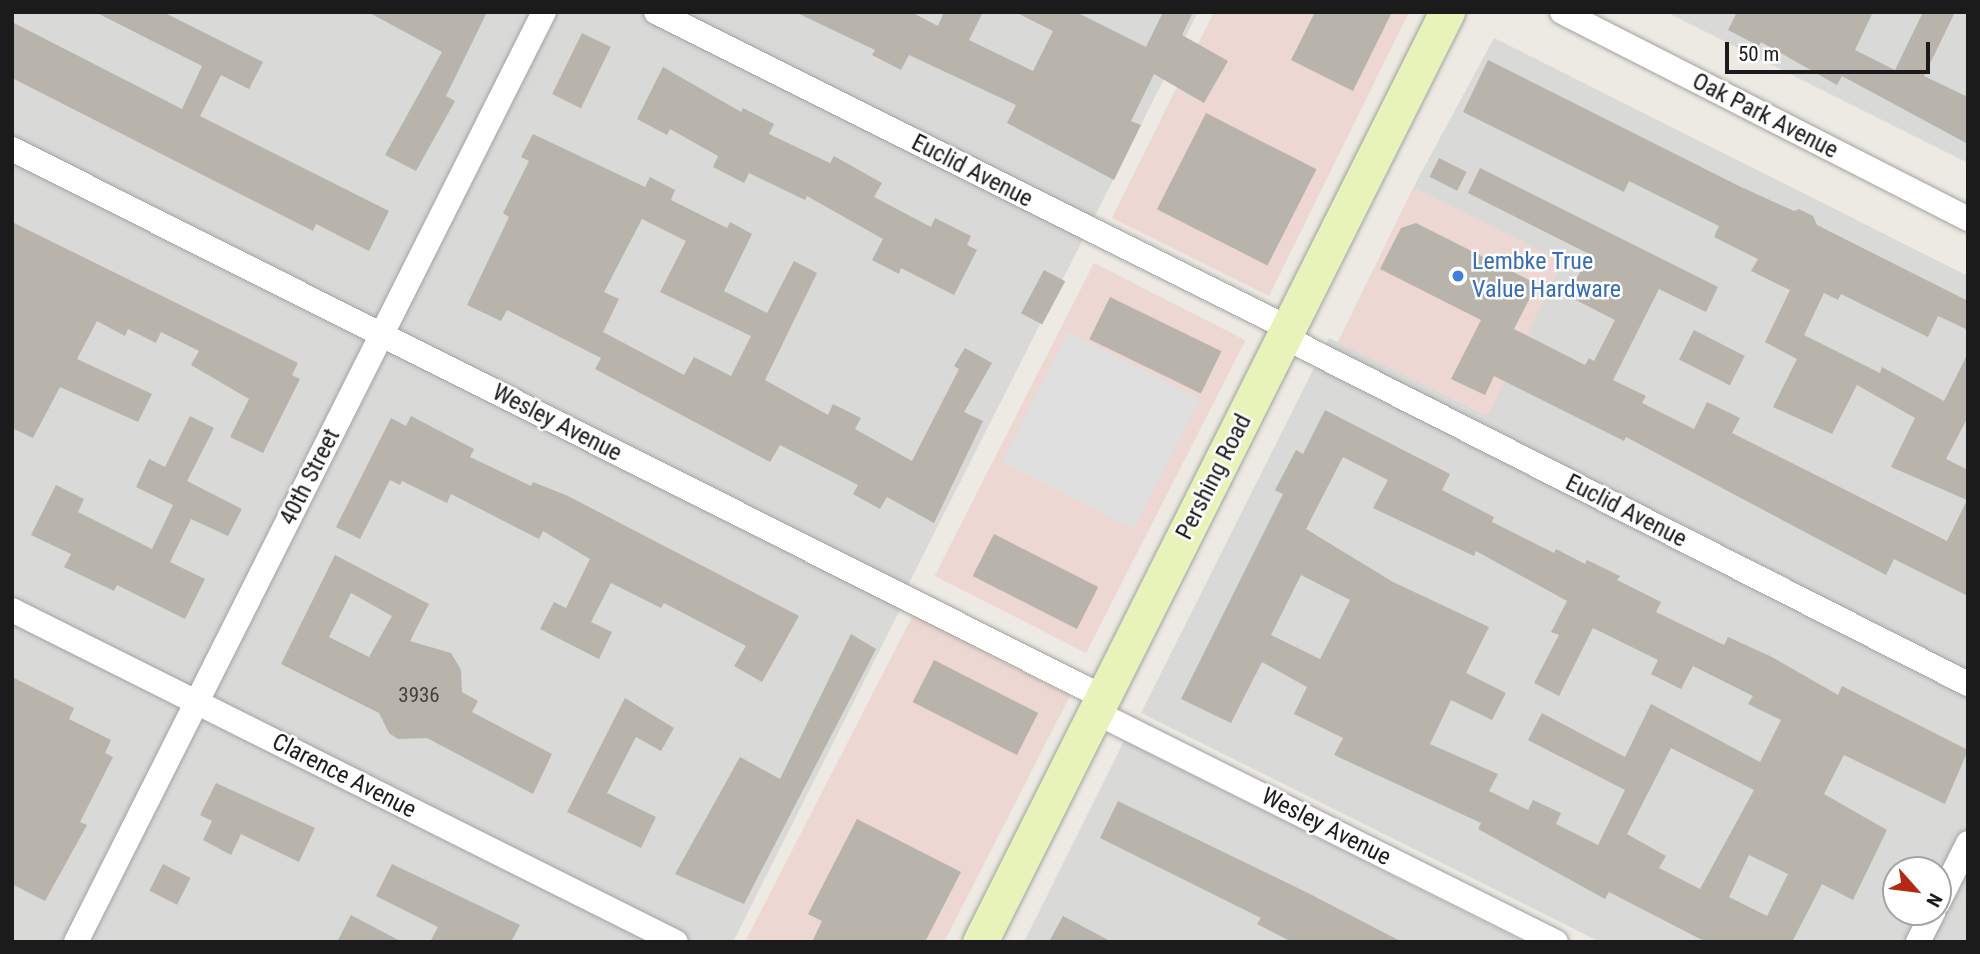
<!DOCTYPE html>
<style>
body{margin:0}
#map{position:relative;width:1980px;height:954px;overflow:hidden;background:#eceae2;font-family:"Roboto Condensed",sans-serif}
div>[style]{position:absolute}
.residential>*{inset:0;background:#d9d9d8}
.commercial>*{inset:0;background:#ecd7d2;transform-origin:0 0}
.parking>*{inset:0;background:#dfdfdf;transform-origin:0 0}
.building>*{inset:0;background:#b8b3ab;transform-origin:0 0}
.roads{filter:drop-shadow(0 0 2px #a2a2a2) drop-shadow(0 0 2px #a2a2a2)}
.street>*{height:24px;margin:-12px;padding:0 12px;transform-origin:12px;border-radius:12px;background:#fff}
.secondary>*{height:35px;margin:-17.5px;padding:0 17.5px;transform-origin:17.5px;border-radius:17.5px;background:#e8f3b9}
.dots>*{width:19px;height:19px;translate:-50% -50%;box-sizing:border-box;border:4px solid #fff;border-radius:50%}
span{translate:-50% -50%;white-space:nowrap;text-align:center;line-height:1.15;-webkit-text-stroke:5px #fff;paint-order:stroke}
.number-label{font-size:21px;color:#42413f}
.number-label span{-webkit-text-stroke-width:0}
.street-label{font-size:24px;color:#1b1b1b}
.shop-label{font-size:24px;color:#366cbe}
.left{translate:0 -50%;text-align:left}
.frame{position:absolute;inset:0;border:14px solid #1b1b1b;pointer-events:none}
.north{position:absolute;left:1882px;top:856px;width:70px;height:70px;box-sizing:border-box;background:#fff;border:2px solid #a4a4a4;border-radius:50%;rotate:118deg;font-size:19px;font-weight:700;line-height:28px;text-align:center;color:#1b1b1b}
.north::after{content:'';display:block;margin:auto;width:24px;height:32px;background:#b52812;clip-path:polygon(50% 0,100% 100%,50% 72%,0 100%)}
.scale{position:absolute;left:1725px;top:42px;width:205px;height:32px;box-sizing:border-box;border:4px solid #1b1b1b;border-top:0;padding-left:9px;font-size:21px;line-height:24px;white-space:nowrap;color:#1b1b1b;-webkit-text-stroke:5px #fff;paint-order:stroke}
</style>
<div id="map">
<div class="residential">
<i style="clip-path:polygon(12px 12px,1198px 12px,905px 591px,12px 141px)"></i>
<i style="clip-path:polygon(1666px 12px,1968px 12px,1968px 163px)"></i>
<i style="clip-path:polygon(evenodd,1494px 38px,1968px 276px,1968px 942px,1600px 942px,1141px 713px,1329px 338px,1486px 415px,1562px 262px,1413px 188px,1494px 38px,1896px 870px,1938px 870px,1938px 912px,1896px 912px,1896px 870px)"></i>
<i style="clip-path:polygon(12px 154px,904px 602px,733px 942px,12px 942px)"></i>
<i style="clip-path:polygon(1124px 741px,1524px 942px,1024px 942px)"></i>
</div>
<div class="commercial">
<i style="clip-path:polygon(1214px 12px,1409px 12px,1269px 296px,1112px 218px)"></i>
<i style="left:1413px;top:188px;width:167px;height:172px;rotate:26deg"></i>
<i style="left:1094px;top:263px;width:170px;height:351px;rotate:27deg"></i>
<i style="clip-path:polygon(913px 615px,1070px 696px,944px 942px,745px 942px)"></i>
</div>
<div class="parking">
<i style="left:1068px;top:332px;width:148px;height:146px;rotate:27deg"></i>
</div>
<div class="building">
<i style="clip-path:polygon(95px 12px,163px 12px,263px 62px,249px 89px,221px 75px,200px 116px,389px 211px,369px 251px,316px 224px,313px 231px,12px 78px,12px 22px,182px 109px,202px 66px)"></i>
<i style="clip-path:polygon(368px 12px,487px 12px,446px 96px,455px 101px,416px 171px,385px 155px,442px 52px)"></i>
<i style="clip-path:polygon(795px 12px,911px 12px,938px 26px,944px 12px,983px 12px,969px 40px,1033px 71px,1053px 31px,1015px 12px,1076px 12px,1146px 47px,1163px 12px,1193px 12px,1182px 35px,1228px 61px,1204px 103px,1154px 74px,1131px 121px,1141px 125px,1114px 180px,1007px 123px,1016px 105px,909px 55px,901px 70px,872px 55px,875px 50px)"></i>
<i style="clip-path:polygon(1315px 12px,1392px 12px,1353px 91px,1291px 60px)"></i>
<i style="clip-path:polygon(1737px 12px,1873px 12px,1855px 50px,1895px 70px,1923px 12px,1955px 12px,1924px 76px,1968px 97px,1968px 144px,1842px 76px,1837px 85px,1761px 42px,1759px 46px,1728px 30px)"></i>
<i style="left:582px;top:33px;width:32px;height:68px;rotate:26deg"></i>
<i style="clip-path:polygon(1488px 60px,1739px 186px,1794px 211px,1799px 209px,1813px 216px,1817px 225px,1968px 301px,1968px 330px,1938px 316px,1928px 337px,1841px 294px,1838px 300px,1824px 293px,1804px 335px,1880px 373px,1882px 367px,1944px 401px,1968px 353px,1968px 417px,1946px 459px,1968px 470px,1968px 596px,1894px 559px,1886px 575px,1626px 437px,1624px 441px,1494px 376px,1485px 395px,1451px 379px,1481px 320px,1380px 269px,1401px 228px,1416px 223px,1537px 284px,1514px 329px,1585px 365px,1589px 358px,1594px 361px,1615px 320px,1568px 296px,1589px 254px,1468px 193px,1480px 168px,1718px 287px,1706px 312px,1659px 289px,1613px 380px,1646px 396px,1642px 403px,1694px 429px,1707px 402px,1740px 418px,1732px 433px,1947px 541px,1967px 500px,1891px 467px,1915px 418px,1857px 385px,1832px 434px,1773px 407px,1797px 359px,1765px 342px,1790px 290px,1751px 271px,1758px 259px,1714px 237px,1719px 226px,1629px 181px,1624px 192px,1463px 112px)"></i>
<i style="clip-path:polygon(663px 67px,741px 112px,743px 108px,774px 124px,769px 134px,830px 163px,834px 156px,882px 183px,874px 197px,931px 227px,935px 218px,971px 236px,967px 245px,977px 250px,954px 295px,901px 268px,899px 274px,872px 260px,883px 239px,807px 196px,805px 200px,749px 173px,744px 183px,713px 167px,718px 156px,670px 129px,667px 135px,637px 119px)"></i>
<i style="left:1206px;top:113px;width:124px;height:108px;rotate:27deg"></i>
<i style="clip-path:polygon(evenodd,533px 134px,645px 187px,650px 177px,675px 190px,671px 200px,727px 228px,730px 222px,752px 234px,724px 291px,767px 313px,794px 261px,817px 273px,765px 380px,828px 415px,833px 404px,861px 418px,855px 429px,912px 461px,959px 369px,954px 366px,965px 348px,992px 363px,964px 412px,983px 421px,934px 523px,887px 497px,880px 509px,853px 494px,858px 485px,780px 445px,770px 462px,595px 369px,601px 358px,507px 310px,501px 321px,467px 305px,509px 217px,503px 213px,529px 161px,521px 157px,533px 134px,642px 219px,686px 241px,660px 292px,751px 336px,731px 376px,694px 357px,684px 375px,603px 332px,619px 299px,604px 292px,642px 219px)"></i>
<i style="left:1439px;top:158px;width:31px;height:21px;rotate:27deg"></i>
<i style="clip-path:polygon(12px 222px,298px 363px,292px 375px,300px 379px,263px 453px,230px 437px,249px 399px,191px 365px,199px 351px,161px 332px,156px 343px,128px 329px,125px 336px,97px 321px,77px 359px,152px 394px,138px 422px,60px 387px,33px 438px,12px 428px)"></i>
<i style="left:1044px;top:270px;width:24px;height:49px;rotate:28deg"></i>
<i style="left:1110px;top:297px;width:124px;height:47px;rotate:26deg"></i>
<i style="left:1694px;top:330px;width:57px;height:33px;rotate:27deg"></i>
<i style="clip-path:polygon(evenodd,1325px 410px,1450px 474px,1442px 490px,1494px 517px,1492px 522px,1554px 553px,1556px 549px,1585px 564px,1587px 560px,1620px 576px,1617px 580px,1661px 602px,1656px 612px,1724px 645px,1728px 637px,1772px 657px,1838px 695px,1842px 686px,1968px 750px,1945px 804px,1844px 755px,1824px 794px,1887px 830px,1853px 900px,1822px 884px,1792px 942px,1706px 942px,1609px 892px,1605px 899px,1478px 829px,1481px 823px,1334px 755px,1343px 738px,1294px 714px,1307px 687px,1262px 662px,1231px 723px,1181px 699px,1280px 500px,1283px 494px,1275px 490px,1296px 450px,1303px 454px,1325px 410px,1343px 457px,1388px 480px,1373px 508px,1474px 556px,1476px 551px,1567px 601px,1551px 632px,1559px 635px,1534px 683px,1559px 696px,1593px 628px,1658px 660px,1651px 674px,1681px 689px,1693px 666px,1753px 696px,1748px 704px,1781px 720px,1760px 762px,1651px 704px,1625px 757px,1542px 713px,1528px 740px,1625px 790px,1598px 845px,1556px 824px,1561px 813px,1533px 800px,1528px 810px,1489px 791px,1498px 774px,1430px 744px,1451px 700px,1492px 720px,1506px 693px,1466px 673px,1489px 627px,1393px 582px,1306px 529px,1343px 457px,1325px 410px,1301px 575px,1350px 600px,1320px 659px,1271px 635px,1301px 575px,1325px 410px,1671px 748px,1754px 790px,1700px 889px,1659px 868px,1666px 856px,1627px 834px,1671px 748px,1325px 410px,1749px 855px,1788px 874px,1767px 916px,1729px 897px,1749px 855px)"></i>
<i style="clip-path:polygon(190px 416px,214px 428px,187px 481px,242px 509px,228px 536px,191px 519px,170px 562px,205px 579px,185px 619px,117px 585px,114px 591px,64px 567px,71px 554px,31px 535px,56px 485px,84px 499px,78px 512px,152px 549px,173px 505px,136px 487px,149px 459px,165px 467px)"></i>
<i style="clip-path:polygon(411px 416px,474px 449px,470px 457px,531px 486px,533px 482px,568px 496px,799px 616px,762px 682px,734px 666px,746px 646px,664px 603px,661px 608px,611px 583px,591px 622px,612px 632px,599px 659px,540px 629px,554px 602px,566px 608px,590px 559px,543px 531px,539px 539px,451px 494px,447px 503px,402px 481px,400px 485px,390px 480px,360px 539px,336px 527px,391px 418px,406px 426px)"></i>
<i style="left:994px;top:534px;width:117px;height:47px;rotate:27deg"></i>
<i style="clip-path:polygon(evenodd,335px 555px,429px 604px,410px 641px,451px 653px,461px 670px,462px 692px,478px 701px,472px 712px,552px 754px,533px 794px,427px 738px,398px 739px,389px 733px,379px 713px,281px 664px,335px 555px,351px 593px,392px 616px,369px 657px,329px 637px,351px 593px)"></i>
<i style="clip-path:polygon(851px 634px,876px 649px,744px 904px,675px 874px,740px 757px,780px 779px)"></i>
<i style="left:934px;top:660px;width:117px;height:47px;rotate:27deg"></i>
<i style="clip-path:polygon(12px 677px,74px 708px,69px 719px,111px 740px,105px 753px,113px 757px,80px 822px,87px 825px,45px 901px,12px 884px)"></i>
<i style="clip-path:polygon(625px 698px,674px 728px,661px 751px,636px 737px,607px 793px,656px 817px,641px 848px,567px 812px)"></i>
<i style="clip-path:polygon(216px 783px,315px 828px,299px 862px,241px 834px,231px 855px,203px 840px,212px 821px,200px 815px)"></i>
<i style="clip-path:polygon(1118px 801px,1308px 893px,1402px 942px,1292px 942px,1257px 924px,1261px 918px,1100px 838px)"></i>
<i style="clip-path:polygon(857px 819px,961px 872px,925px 942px,812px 942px,822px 921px,808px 914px)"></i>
<i style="left:163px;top:864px;width:31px;height:30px;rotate:27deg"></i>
<i style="clip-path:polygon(392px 864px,520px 925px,511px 942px,430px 942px,438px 927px,376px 896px)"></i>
<i style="clip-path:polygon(351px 915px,402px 942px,337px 942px)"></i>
<i style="clip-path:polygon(1063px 916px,1112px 942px,1049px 942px)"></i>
</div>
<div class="roads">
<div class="street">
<i style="left:656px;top:12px;width:707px;rotate:26.57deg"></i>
<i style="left:1562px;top:12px;width:456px;rotate:27deg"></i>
<i style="left:12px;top:149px;width:1221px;rotate:26.67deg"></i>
<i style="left:1284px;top:337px;width:767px;rotate:26.9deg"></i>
<i style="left:12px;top:610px;width:742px;rotate:26.57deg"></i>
<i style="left:1095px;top:712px;width:515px;rotate:26.52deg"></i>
<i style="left:1938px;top:903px;width:67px;rotate:-63.4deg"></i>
<i style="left:76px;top:942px;width:1041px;rotate:-63.29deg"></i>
<i style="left:1918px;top:942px;width:34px;rotate:-63deg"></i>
</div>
<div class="secondary">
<i style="left:980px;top:942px;width:1041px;rotate:-63.34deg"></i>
</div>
</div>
<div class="dots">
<i style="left:1458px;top:276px;background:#3f7fe0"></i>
</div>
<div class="number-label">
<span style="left:419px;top:695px">3936</span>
</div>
<div class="street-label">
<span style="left:1765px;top:116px;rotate:27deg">Oak Park Avenue</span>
<span style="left:972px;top:171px;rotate:27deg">Euclid Avenue</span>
<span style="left:557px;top:423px;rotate:27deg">Wesley Avenue</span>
<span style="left:310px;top:477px;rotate:-63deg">40th Street</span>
<span style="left:1214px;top:477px;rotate:-63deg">Pershing Road</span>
<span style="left:1626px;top:511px;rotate:27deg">Euclid Avenue</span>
<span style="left:344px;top:776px;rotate:27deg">Clarence Avenue</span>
<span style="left:1326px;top:827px;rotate:27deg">Wesley Avenue</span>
</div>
<div class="shop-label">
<span class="left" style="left:1472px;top:276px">Lembke True<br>Value Hardware</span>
</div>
<div class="frame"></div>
<div class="north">N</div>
<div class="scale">50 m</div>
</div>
